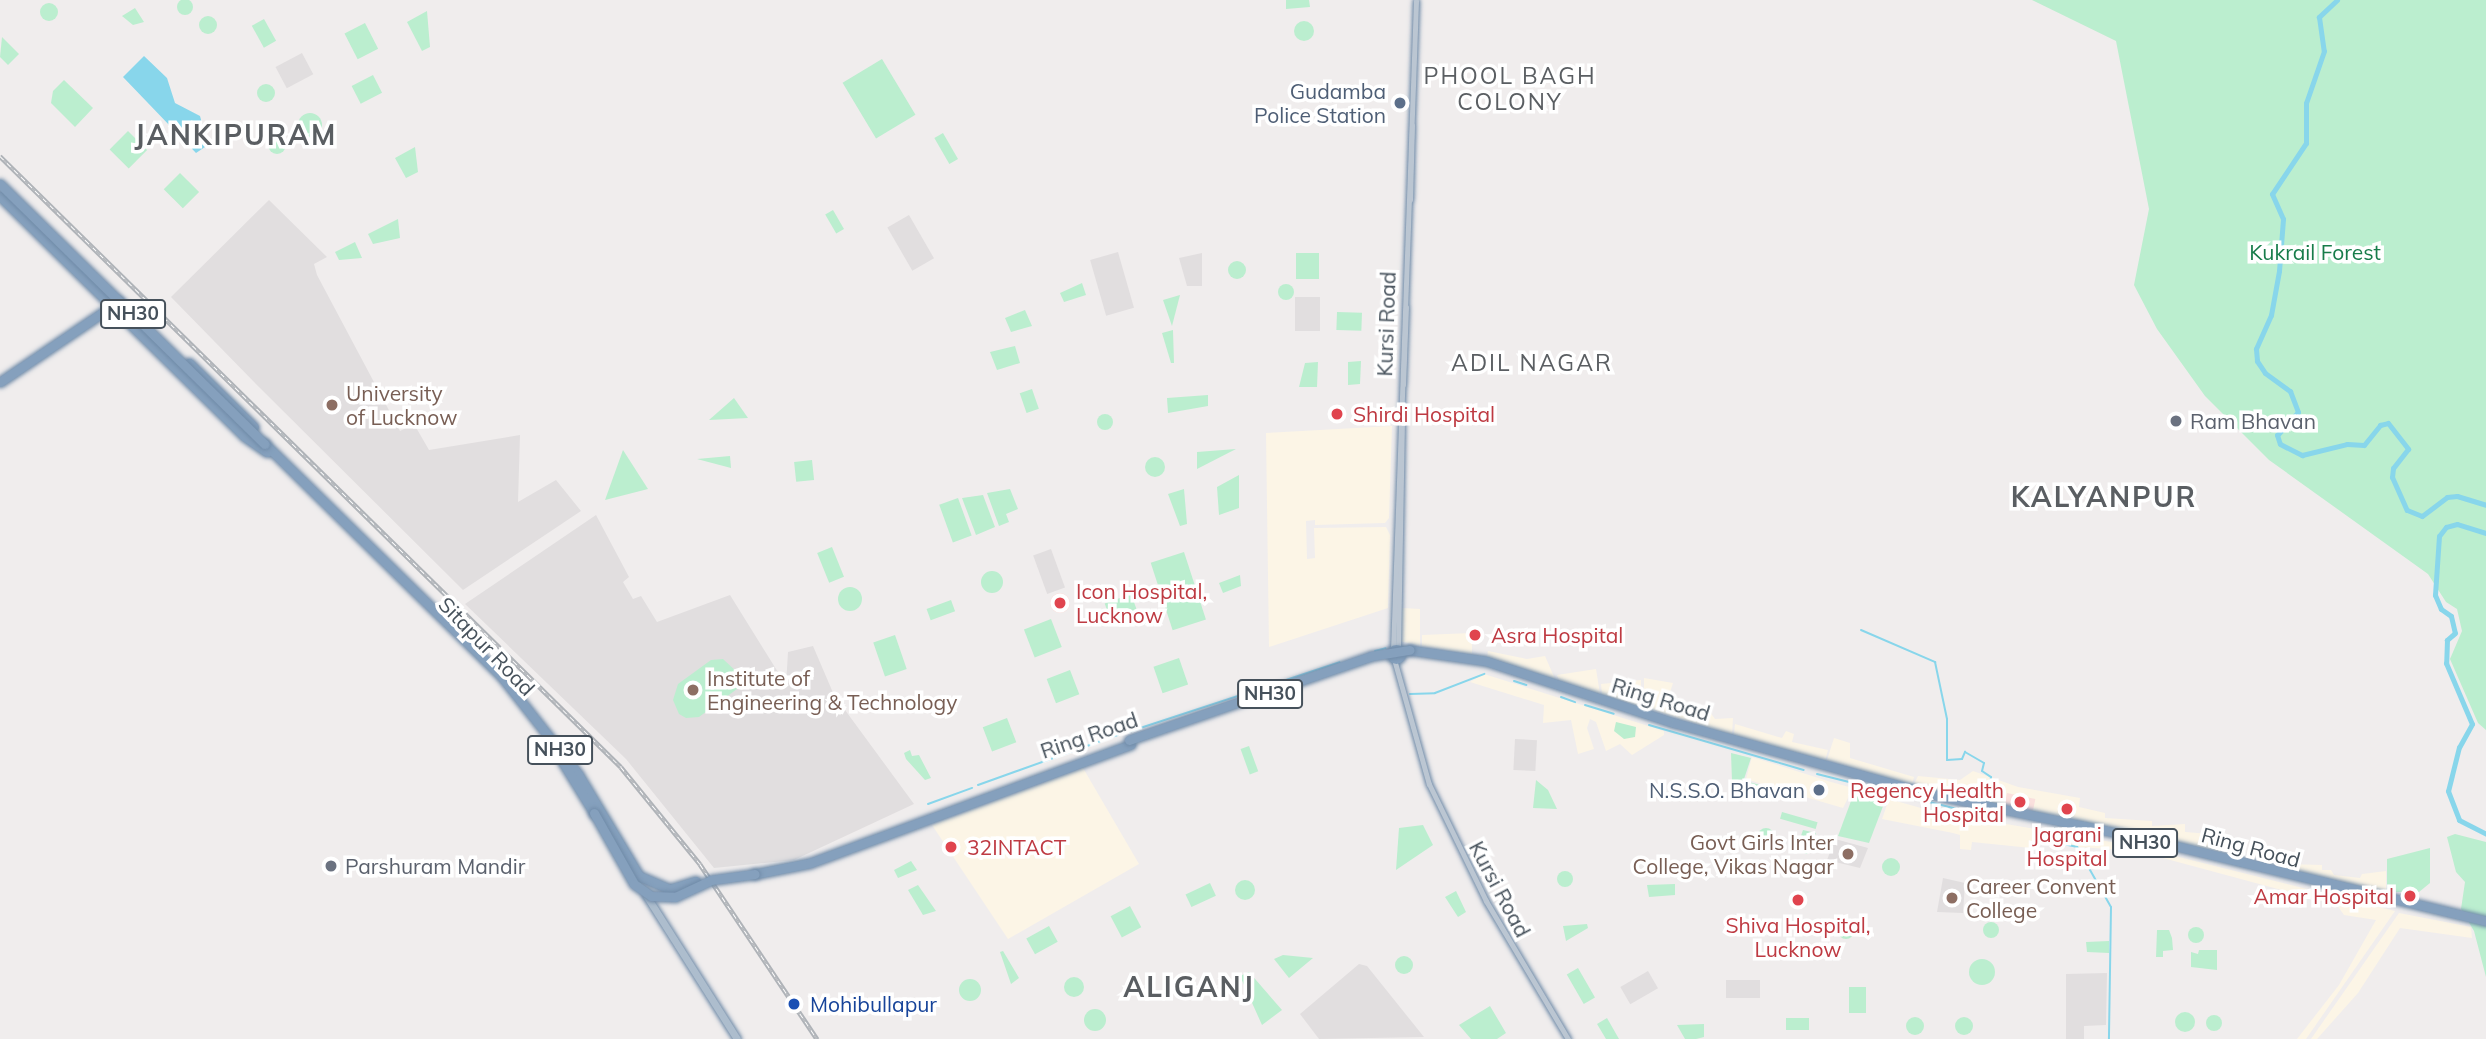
<!DOCTYPE html>
<style>
body{margin:0}
#map{position:relative;width:2486px;height:1039px;overflow:hidden;background:#f0eded;font-family:Mulish,sans-serif}
div>[style]{position:absolute}
.commercial>*{inset:0;background:#fcf5e6}
.education>*{inset:0;background:#e1dedf;transform-origin:0 0}
.medical>*{inset:0;background:#fae0dd;transform-origin:0 0}
.round{border-radius:50%}
.green>*{inset:0;background:#bbeecf;transform-origin:0 0}
.water>*{inset:0;background:#88d6eb}
.stream>*{height:2px;margin:-1px;padding:0 1px;transform-origin:1px;border-radius:1px;background:#88d6eb}
.river>*{height:5px;margin:-2.5px;padding:0 2.5px;transform-origin:2.5px;border-radius:2.5px;background:#88d6eb}
.roads{filter:drop-shadow(0 0 2px #708ba8) drop-shadow(0 0 2px #708ba8)}
.secondary>*{height:5px;margin:-2.5px;padding:0 2.5px;transform-origin:2.5px;border-radius:2.5px;background:#bbc6d2}
.primary>*{height:7px;margin:-3.5px;padding:0 3.5px;transform-origin:3.5px;border-radius:3.5px;background:#adbdcd}
.highway>*{height:9px;margin:-4.5px;padding:0 4.5px;transform-origin:4.5px;border-radius:4.5px;background:#85a0bd}
.highway>.ring{margin:-4.5px;padding:0;box-sizing:content-box;background:none;border:9px solid #85a0bd;border-radius:50%}
.rail>*{height:4.5px;margin-top:-2.25px;transform-origin:0;background:repeating-linear-gradient(90deg,#fff 0 5px,#afb3b8 0 10px);box-sizing:border-box;border-block:2px solid #afb3b8}
.bridges{filter:drop-shadow(0 0 2px #708ba8) drop-shadow(0 0 2px #708ba8)}
.highway-bridge>*{height:9px;margin:-4.5px;padding:0 4.5px;transform-origin:4.5px;border-radius:4.5px;background:#85a0bd}
.dots>*{width:19px;height:19px;translate:-50% -50%;box-sizing:border-box;border:4px solid #fff;border-radius:50%}
span{translate:-50% -50%;white-space:nowrap;text-align:center;line-height:1.15;-webkit-text-stroke:7px #fff;paint-order:stroke}
.shield-label span{padding:2px 5px;background:#fff;border:2px solid;border-radius:5px;-webkit-text-stroke-width:0}
.shield-label{font-size:19px;color:#46515b;font-weight:700}
.service-label{font-size:21px;color:#4e5e75}
.right{translate:-100% -50%;text-align:right}
.park-label{font-size:21px;color:#177c4a}
.street-label{font-size:21px;color:#46515b}
.education-label{font-size:21px;color:#785e54}
.left{translate:0 -50%;text-align:left}
.health-label{font-size:21px;color:#be3a42}
.worship-label{font-size:21px;color:#5b616d}
.transit-label{font-size:21px;color:#164399}
.neighbourhood-label{font-size:23px;color:#5a5e62;letter-spacing:2px}
.district-label{font-size:28px;color:#5a5e62;font-weight:700;letter-spacing:2px}
</style>
<div id="map">
<div class="commercial">
<i style="clip-path:polygon(1392px 426px,1389px 518px,1385px 523px,1315px 525px,1315px 520px,1306px 521px,1307px 559px,1315px 558px,1314px 528px,1386px 527px,1390px 535px,1388px 608px,1269px 647px,1266px 433px)"></i>
<i style="clip-path:polygon(1402px 608px,1420px 609px,1420px 646px,1400px 641px)"></i>
<i style="clip-path:polygon(1472px 633px,1472px 654px,1422px 646px,1422px 635px)"></i>
<i style="clip-path:polygon(1488px 651px,1527px 659px,1545px 656px,1555px 679px,1487px 657px)"></i>
<i style="clip-path:polygon(1596px 669px,1600px 694px,1559px 680px,1557px 675px)"></i>
<i style="clip-path:polygon(1484px 674px,1664px 731px,1664px 735px,1632px 755px,1620px 744px,1606px 751px,1596px 722px,1590px 719px,1587px 728px,1594px 749px,1578px 754px,1571px 720px,1543px 723px,1544px 705px,1470px 682px)"></i>
<i style="clip-path:polygon(1644px 678px,1673px 683px,1670px 692px,1692px 713px,1708px 709px,1715px 719px,1733px 718px,1732px 735px,1644px 707px)"></i>
<i style="clip-path:polygon(1641px 680px,1641px 707px,1602px 694px,1601px 684px)"></i>
<i style="clip-path:polygon(1735px 724px,1782px 738px,1786px 731px,1794px 734px,1792px 742px,1828px 750px,1825px 761px,1734px 735px)"></i>
<i style="clip-path:polygon(1834px 738px,1850px 743px,1850px 758px,1914px 777px,1912px 785px,1827px 760px)"></i>
<i style="clip-path:polygon(1752px 757px,1831px 782px,1853px 788px,1843px 808px,1768px 786px,1746px 779px)"></i>
<i style="clip-path:polygon(1083px 768px,1139px 864px,1008px 939px,932px 825px)"></i>
<i style="clip-path:polygon(1973px 771px,2018px 787px,2080px 798px,2079px 807px,2105px 813px,2105px 818px,2152px 821px,2152px 826px,2185px 824px,2185px 832px,2223px 835px,2220px 852px,1913px 786px,1918px 776px,1960px 780px)"></i>
<i style="clip-path:polygon(1889px 799px,1935px 812px,2135px 846px,2395px 911px,2306px 1039px,2297px 1039px,2339px 985px,2376px 920px,2344px 915px,2337px 905px,2137px 851px,2078px 847px,2038px 838px,2031px 848px,1972px 842px,1971px 850px,1960px 849px,1960px 835px,1953px 833px,1882px 819px)"></i>
<i style="clip-path:polygon(2283px 864px,2322px 865px,2322px 870px,2331px 870px,2334px 875px,2360px 878px,2362px 874px,2386px 871px,2386px 894px,2281px 869px)"></i>
<i style="clip-path:polygon(2399px 913px,2471px 927px,2472px 938px,2400px 928px,2358px 993px,2317px 1039px,2311px 1039px)"></i>
</div>
<div class="education">
<i style="left:302px;top:53px;width:24px;height:30px;rotate:62deg"></i>
<i style="clip-path:polygon(269px 200px,327px 257px,314px 264px,317px 275px,400px 431px,414px 424px,429px 450px,520px 435px,518px 502px,556px 480px,581px 511px,463px 590px,259px 387px,171px 297px)"></i>
<i style="left:909px;top:215px;width:50px;height:25px;rotate:60deg"></i>
<i style="left:1118px;top:252px;width:58px;height:29px;rotate:74deg"></i>
<i style="clip-path:polygon(1202px 253px,1202px 286px,1187px 286px,1179px 258px)"></i>
<i style="left:1295px;top:297px;width:25px;height:34px"></i>
<i style="clip-path:polygon(596px 515px,629px 577px,623px 582px,633px 599px,641px 596px,657px 622px,730px 595px,786px 685px,788px 652px,813px 646px,834px 695px,914px 804px,794px 860px,714px 868px,626px 759px,465px 604px)"></i>
<i style="left:1051px;top:549px;width:41px;height:19px;rotate:70deg"></i>
<i style="left:1515px;top:739px;width:22px;height:31px;rotate:3deg"></i>
<i style="clip-path:polygon(1835px 839px,1868px 848px,1860px 868px,1827px 860px)"></i>
<i style="clip-path:polygon(1943px 878px,1965px 883px,1963px 913px,1937px 912px)"></i>
<i style="clip-path:polygon(1359px 964px,1367px 966px,1424px 1037px,1319px 1039px,1300px 1014px)"></i>
<i style="left:1648px;top:971px;width:20px;height:32px;rotate:60deg"></i>
<i style="clip-path:polygon(2107px 973px,2106px 1025px,2084px 1026px,2084px 1039px,2066px 1039px,2066px 974px)"></i>
<i style="left:1760px;top:980px;width:18px;height:34px;rotate:90deg"></i>
</div>
<div class="medical">
<i class="round" style="left:1050px;top:593px;width:20px;height:20px"></i>
<i style="left:2007px;top:793px;width:29px;height:12px;rotate:12deg"></i>
</div>
<div class="green">
<i class="round" style="left:177px;top:-1px;width:16px;height:16px"></i>
<i style="clip-path:polygon(1286px 0,1309px 0,1310px 7px,1286px 9px)"></i>
<i style="clip-path:polygon(2032px 0,2486px 0,2486px 730px,2478px 723px,2450px 659px,2462px 631px,2457px 609px,2446px 602px,2428px 574px,2269px 460px,2205px 396px,2157px 329px,2134px 285px,2149px 209px,2116px 41px)"></i>
<i class="round" style="left:40px;top:3px;width:18px;height:18px"></i>
<i style="clip-path:polygon(135px 8px,144px 22px,133px 25px,122px 16px)"></i>
<i style="clip-path:polygon(427px 11px,430px 47px,422px 51px,407px 22px)"></i>
<i class="round" style="left:199px;top:16px;width:18px;height:18px"></i>
<i style="left:264px;top:19px;width:25px;height:14px;rotate:61deg"></i>
<i class="round" style="left:1294px;top:21px;width:20px;height:20px"></i>
<i style="left:365px;top:23px;width:29px;height:23px;rotate:63deg"></i>
<i style="clip-path:polygon(2px 37px,19px 54px,8px 65px,0 57px)"></i>
<i style="left:882px;top:59px;width:65px;height:46px;rotate:59deg"></i>
<i style="left:373px;top:75px;width:20px;height:24px;rotate:63deg"></i>
<i style="clip-path:polygon(64px 80px,93px 108px,75px 127px,51px 103px,53px 91px)"></i>
<i class="round" style="left:257px;top:84px;width:18px;height:18px"></i>
<i class="round" style="left:298px;top:113px;width:24px;height:24px"></i>
<i style="left:128px;top:131px;width:27px;height:26px;rotate:45deg"></i>
<i style="left:943px;top:133px;width:30px;height:10px;rotate:60deg"></i>
<i class="round" style="left:268px;top:136px;width:18px;height:18px"></i>
<i style="clip-path:polygon(415px 147px,418px 172px,406px 178px,395px 158px)"></i>
<i style="left:180px;top:173px;width:27px;height:23px;rotate:45deg"></i>
<i style="left:833px;top:210px;width:22px;height:9px;rotate:60deg"></i>
<i style="clip-path:polygon(398px 219px,400px 238px,373px 244px,368px 234px)"></i>
<i style="clip-path:polygon(355px 242px,362px 258px,339px 260px,335px 252px)"></i>
<i style="left:1296px;top:253px;width:23px;height:26px"></i>
<i class="round" style="left:1228px;top:261px;width:18px;height:18px"></i>
<i style="clip-path:polygon(1082px 283px,1086px 295px,1064px 302px,1060px 293px)"></i>
<i class="round" style="left:1278px;top:284px;width:16px;height:16px"></i>
<i style="clip-path:polygon(1180px 295px,1172px 326px,1163px 300px)"></i>
<i style="clip-path:polygon(1025px 310px,1032px 326px,1011px 332px,1005px 318px)"></i>
<i style="left:1337px;top:312px;width:25px;height:18px;rotate:2deg"></i>
<i style="clip-path:polygon(1173px 330px,1174px 363px,1171px 363px,1162px 333px)"></i>
<i style="clip-path:polygon(1015px 346px,1020px 363px,997px 370px,990px 352px)"></i>
<i style="clip-path:polygon(1361px 361px,1360px 384px,1348px 385px,1348px 362px)"></i>
<i style="clip-path:polygon(1318px 362px,1317px 387px,1299px 387px,1305px 363px)"></i>
<i style="left:1032px;top:389px;width:21px;height:13px;rotate:71deg"></i>
<i style="clip-path:polygon(1208px 395px,1208px 406px,1168px 413px,1167px 398px)"></i>
<i style="clip-path:polygon(734px 398px,748px 418px,709px 420px)"></i>
<i class="round" style="left:1097px;top:414px;width:16px;height:16px"></i>
<i style="clip-path:polygon(1236px 449px,1197px 469px,1197px 452px)"></i>
<i style="clip-path:polygon(623px 450px,648px 489px,605px 500px)"></i>
<i style="clip-path:polygon(730px 456px,731px 468px,697px 459px)"></i>
<i class="round" style="left:1145px;top:457px;width:20px;height:20px"></i>
<i style="left:812px;top:460px;width:20px;height:18px;rotate:84deg"></i>
<i style="clip-path:polygon(1239px 475px,1239px 508px,1219px 515px,1217px 487px)"></i>
<i style="clip-path:polygon(1010px 489px,1018px 509px,1006px 514px,1009px 522px,999px 526px,987px 493px)"></i>
<i style="clip-path:polygon(1184px 489px,1187px 524px,1180px 526px,1168px 494px)"></i>
<i style="clip-path:polygon(983px 495px,995px 527px,976px 535px,962px 498px)"></i>
<i style="left:958px;top:498px;width:40px;height:20px;rotate:70deg"></i>
<i style="left:832px;top:547px;width:32px;height:16px;rotate:68deg"></i>
<i style="left:1184px;top:552px;width:71px;height:35px;rotate:72deg"></i>
<i class="round" style="left:981px;top:571px;width:22px;height:22px"></i>
<i style="clip-path:polygon(1240px 575px,1241px 586px,1223px 593px,1219px 583px)"></i>
<i class="round" style="left:838px;top:587px;width:24px;height:24px"></i>
<i style="left:1131px;top:594px;width:23px;height:28px;rotate:70deg"></i>
<i style="left:951px;top:600px;width:12px;height:26px;rotate:70deg"></i>
<i style="left:1051px;top:619px;width:30px;height:29px;rotate:69deg"></i>
<i style="left:895px;top:635px;width:36px;height:23px;rotate:71deg"></i>
<i style="left:1179px;top:658px;width:28px;height:27px;rotate:71deg"></i>
<i style="clip-path:polygon(723px 659px,738px 673px,737px 689px,699px 717px,686px 718px,679px 714px,673px 700px,678px 684px,711px 660px)"></i>
<i style="left:1070px;top:670px;width:26px;height:25px;rotate:69deg"></i>
<i style="left:1007px;top:718px;width:26px;height:26px;rotate:69deg"></i>
<i style="clip-path:polygon(1616px 722px,1636px 727px,1635px 737px,1624px 739px,1614px 731px)"></i>
<i style="left:1249px;top:746px;width:27px;height:9px;rotate:70deg"></i>
<i style="clip-path:polygon(910px 750px,912px 756px,919px 755px,931px 778px,925px 780px,906px 759px,904px 753px)"></i>
<i style="clip-path:polygon(1731px 753px,1751px 758px,1744px 779px,1732px 781px)"></i>
<i style="clip-path:polygon(1536px 780px,1548px 790px,1557px 809px,1533px 808px)"></i>
<i style="clip-path:polygon(1742px 780px,1767px 787px,1766px 795px,1743px 796px)"></i>
<i style="clip-path:polygon(1854px 793px,1885px 801px,1869px 843px,1838px 836px)"></i>
<i style="left:1782px;top:812px;width:37px;height:7px;rotate:16deg"></i>
<i style="clip-path:polygon(1423px 825px,1433px 845px,1396px 870px,1399px 828px)"></i>
<i class="round" style="left:1758px;top:828px;width:16px;height:16px"></i>
<i style="clip-path:polygon(1803px 830px,1816px 833px,1807px 854px,1796px 850px)"></i>
<i style="clip-path:polygon(2455px 834px,2486px 842px,2486px 977px,2474px 931px,2461px 909px,2465px 882px,2456px 872px,2447px 837px)"></i>
<i style="clip-path:polygon(2430px 848px,2430px 883px,2419px 892px,2387px 892px,2387px 859px)"></i>
<i class="round" style="left:1882px;top:858px;width:18px;height:18px"></i>
<i style="clip-path:polygon(911px 861px,917px 870px,898px 878px,894px 870px)"></i>
<i class="round" style="left:1557px;top:871px;width:16px;height:16px"></i>
<i class="round" style="left:1235px;top:880px;width:20px;height:20px"></i>
<i style="left:1210px;top:883px;width:14px;height:27px;rotate:65deg"></i>
<i style="clip-path:polygon(1675px 884px,1675px 895px,1649px 897px,1647px 885px)"></i>
<i style="clip-path:polygon(918px 885px,936px 911px,923px 915px,908px 890px)"></i>
<i style="clip-path:polygon(1456px 891px,1466px 912px,1458px 917px,1445px 897px)"></i>
<i style="left:1130px;top:906px;width:24px;height:22px;rotate:62deg"></i>
<i class="round" style="left:1983px;top:922px;width:16px;height:16px"></i>
<i class="round" style="left:1838px;top:923px;width:16px;height:16px"></i>
<i style="clip-path:polygon(1587px 924px,1588px 928px,1566px 941px,1563px 926px)"></i>
<i style="left:1049px;top:926px;width:18px;height:26px;rotate:61deg"></i>
<i class="round" style="left:2188px;top:927px;width:16px;height:16px"></i>
<i style="clip-path:polygon(2157px 930px,2169px 930px,2172px 938px,2173px 950px,2163px 951px,2163px 957px,2156px 957px)"></i>
<i style="clip-path:polygon(2109px 941px,2109px 953px,2087px 952px,2086px 942px)"></i>
<i style="clip-path:polygon(2199px 950px,2217px 950px,2217px 970px,2191px 967px,2191px 952px,2198px 954px)"></i>
<i style="clip-path:polygon(1003px 951px,1019px 978px,1011px 984px,1000px 952px)"></i>
<i style="clip-path:polygon(1283px 955px,1313px 958px,1289px 978px,1274px 959px)"></i>
<i class="round" style="left:1395px;top:956px;width:18px;height:18px"></i>
<i class="round" style="left:1969px;top:959px;width:26px;height:26px"></i>
<i style="left:1578px;top:968px;width:34px;height:13px;rotate:60deg"></i>
<i style="clip-path:polygon(1249px 972px,1282px 1010px,1262px 1025px,1240px 976px)"></i>
<i class="round" style="left:1064px;top:977px;width:20px;height:20px"></i>
<i class="round" style="left:959px;top:979px;width:22px;height:22px"></i>
<i style="left:1849px;top:987px;width:17px;height:26px"></i>
<i style="clip-path:polygon(1490px 1006px,1506px 1033px,1497px 1039px,1471px 1039px,1459px 1025px)"></i>
<i class="round" style="left:1084px;top:1009px;width:22px;height:22px"></i>
<i class="round" style="left:2175px;top:1012px;width:20px;height:20px"></i>
<i class="round" style="left:2206px;top:1015px;width:16px;height:16px"></i>
<i class="round" style="left:1906px;top:1017px;width:18px;height:18px"></i>
<i class="round" style="left:1955px;top:1017px;width:18px;height:18px"></i>
<i style="clip-path:polygon(1607px 1018px,1619px 1039px,1606px 1039px,1597px 1024px)"></i>
<i style="left:1786px;top:1018px;width:23px;height:12px"></i>
<i style="clip-path:polygon(1704px 1024px,1704px 1037px,1696px 1039px,1685px 1039px,1677px 1025px)"></i>
</div>
<div class="water">
<i style="clip-path:polygon(144px 56px,167px 78px,175px 103px,200px 116px,208px 145px,196px 153px,123px 77px)"></i>
</div>
<div class="stream">
<i style="left:1861px;top:630px;width:81px;rotate:23.4deg"></i>
<i style="left:1935px;top:662px;width:58px;rotate:78.1deg"></i>
<i style="left:1947px;top:719px;width:41px;rotate:90deg"></i>
<i style="left:1947px;top:760px;width:15px;rotate:-4deg"></i>
<i style="left:1962px;top:759px;width:8px;rotate:-67deg"></i>
<i style="left:1965px;top:752px;width:22px;rotate:30deg"></i>
<i style="left:1984px;top:763px;width:8px;rotate:104deg"></i>
<i style="left:1982px;top:771px;width:11px;rotate:34deg"></i>
<i style="left:1991px;top:777px;width:24px;rotate:95deg"></i>
<i style="left:1375px;top:651px;width:11px;rotate:-15deg"></i>
<i style="left:1514px;top:681px;width:13px;rotate:18deg"></i>
<i style="left:1277px;top:683px;width:66px;rotate:-18.4deg"></i>
<i style="left:1410px;top:694px;width:25px;rotate:-2deg"></i>
<i style="left:1435px;top:693px;width:53px;rotate:-21.2deg"></i>
<i style="left:1561px;top:697px;width:15px;rotate:20deg"></i>
<i style="left:1585px;top:705px;width:30px;rotate:17deg"></i>
<i style="left:1649px;top:725px;width:161px;rotate:16.2deg"></i>
<i style="left:1128px;top:732px;width:151px;rotate:-18.2deg"></i>
<i style="left:1817px;top:774px;width:187px;rotate:14deg"></i>
<i style="left:978px;top:785px;width:149px;rotate:-19.7deg"></i>
<i style="left:928px;top:804px;width:47px;rotate:-20deg"></i>
<i style="left:2054px;top:842px;width:24px;rotate:12deg"></i>
<i style="left:2077px;top:847px;width:69px;rotate:60.5deg"></i>
<i style="left:2111px;top:907px;width:132px;rotate:90.9deg"></i>
</div>
<div class="river">
<i style="left:2337px;top:0;width:25px;rotate:137deg"></i>
<i style="left:2319px;top:17px;width:34px;rotate:82deg"></i>
<i style="left:2324px;top:51px;width:55px;rotate:109.1deg"></i>
<i style="left:2306px;top:103px;width:40px;rotate:90deg"></i>
<i style="left:2306px;top:143px;width:61px;rotate:123.7deg"></i>
<i style="left:2272px;top:194px;width:27px;rotate:66deg"></i>
<i style="left:2283px;top:219px;width:52px;rotate:94.4deg"></i>
<i style="left:2279px;top:271px;width:45px;rotate:100.3deg"></i>
<i style="left:2271px;top:315px;width:37px;rotate:114deg"></i>
<i style="left:2256px;top:349px;width:12px;rotate:85deg"></i>
<i style="left:2257px;top:361px;width:14px;rotate:56deg"></i>
<i style="left:2265px;top:373px;width:31px;rotate:36deg"></i>
<i style="left:2290px;top:391px;width:22px;rotate:69deg"></i>
<i style="left:2298px;top:412px;width:31px;rotate:132deg"></i>
<i style="left:2277px;top:435px;width:9px;rotate:72deg"></i>
<i style="left:2280px;top:444px;width:25px;rotate:27deg"></i>
<i style="left:2302px;top:455px;width:46px;rotate:-13.7deg"></i>
<i style="left:2347px;top:444px;width:17px;rotate:3deg"></i>
<i style="left:2364px;top:445px;width:26px;rotate:-51deg"></i>
<i style="left:2380px;top:425px;width:8px;rotate:-14deg"></i>
<i style="left:2388px;top:423px;width:33px;rotate:52deg"></i>
<i style="left:2408px;top:449px;width:24px;rotate:128deg"></i>
<i style="left:2393px;top:468px;width:9px;rotate:96deg"></i>
<i style="left:2392px;top:477px;width:36px;rotate:66deg"></i>
<i style="left:2407px;top:510px;width:16px;rotate:22deg"></i>
<i style="left:2422px;top:516px;width:31px;rotate:-37deg"></i>
<i style="left:2447px;top:497px;width:10px;rotate:-6deg"></i>
<i style="left:2457px;top:496px;width:30px;rotate:17deg"></i>
<i style="left:2486px;top:533px;width:30px;rotate:-163deg"></i>
<i style="left:2457px;top:524px;width:11px;rotate:165deg"></i>
<i style="left:2446px;top:527px;width:11px;rotate:128deg"></i>
<i style="left:2439px;top:536px;width:59px;rotate:93.9deg"></i>
<i style="left:2435px;top:595px;width:15px;rotate:67deg"></i>
<i style="left:2441px;top:609px;width:12px;rotate:35deg"></i>
<i style="left:2451px;top:616px;width:17px;rotate:77deg"></i>
<i style="left:2455px;top:633px;width:11px;rotate:139deg"></i>
<i style="left:2447px;top:640px;width:23px;rotate:92deg"></i>
<i style="left:2446px;top:663px;width:66px;rotate:66.9deg"></i>
<i style="left:2472px;top:724px;width:26px;rotate:119deg"></i>
<i style="left:2459px;top:747px;width:45px;rotate:104deg"></i>
<i style="left:2448px;top:791px;width:31px;rotate:69deg"></i>
<i style="left:2459px;top:820px;width:30px;rotate:27deg"></i>
</div>
<div class="roads">
<div class="secondary">
<i style="left:1410px;top:200px;width:75px;rotate:-88.5deg"></i>
<i style="left:1403px;top:385px;width:78px;rotate:-87.8deg"></i>
<i style="left:1398px;top:649px;width:230px;rotate:-89deg"></i>
<i style="left:1393px;top:650px;width:650px;rotate:-87.97deg"></i>
<i style="left:1394px;top:659px;width:130px;rotate:74.4deg"></i>
<i style="left:1429px;top:784px;width:130px;rotate:64deg"></i>
<i style="left:1486px;top:901px;width:161px;rotate:59.3deg"></i>
</div>
<div class="primary">
<i style="left:646px;top:895px;width:170px;rotate:57.7deg"></i>
</div>
<div class="highway">
<i style="left:0;top:196px;width:342px;rotate:44.5deg"></i>
<i style="left:244px;top:436px;width:28px;rotate:35deg"></i>
<i style="left:189px;top:363px;width:91px;rotate:44.6deg"></i>
<i style="left:0;top:382px;width:143px;rotate:-34.1deg"></i>
<i style="left:265px;top:444px;width:332px;rotate:44.5deg"></i>
<i style="left:502px;top:677px;width:123px;rotate:51.9deg"></i>
<i style="left:578px;top:774px;width:119px;rotate:59.1deg"></i>
<i style="left:639px;top:876px;width:34px;rotate:23deg"></i>
<i style="left:670px;top:889px;width:27px;rotate:-17deg"></i>
<i class="ring" style="left:1391px;top:649px;width:1px;height:1px"></i>
<i style="left:1410px;top:650px;width:77px;rotate:8.2deg"></i>
<i style="left:1486px;top:661px;width:199px;rotate:18.2deg"></i>
<i style="left:1675px;top:723px;width:261px;rotate:15.6deg"></i>
<i style="left:1926px;top:793px;width:230px;rotate:11.8deg"></i>
<i style="left:2151px;top:840px;width:345px;rotate:13.6deg"></i>
<i style="left:562px;top:761px;width:61px;rotate:58.4deg"></i>
<i style="left:755px;top:874px;width:56px;rotate:-11.3deg"></i>
<i style="left:810px;top:863px;width:342px;rotate:-20.3deg"></i>
</div>
</div>
<div class="rail">
<i style="left:0;top:156px;width:871px;rotate:44.53deg"></i>
<i style="left:621px;top:767px;width:125px;rotate:50.8deg"></i>
<i style="left:700px;top:864px;width:211px;rotate:56.2deg"></i>
</div>
<div class="bridges">
<div class="highway-bridge">
<i style="left:0;top:184px;width:371px;rotate:44.5deg"></i>
<i style="left:1129px;top:740px;width:256px;rotate:-19.1deg"></i>
<i style="left:1371px;top:656px;width:39px;rotate:-9deg"></i>
<i style="left:594px;top:813px;width:81px;rotate:60.6deg"></i>
<i style="left:634px;top:884px;width:21px;rotate:35deg"></i>
<i style="left:651px;top:896px;width:24px;rotate:2deg"></i>
<i style="left:675px;top:897px;width:40px;rotate:-25deg"></i>
<i style="left:711px;top:880px;width:44px;rotate:-7.8deg"></i>
</div>
</div>
<div class="dots">
<i style="left:1400px;top:103px;background:#5c6f8a"></i>
<i style="left:332px;top:405px;background:#8d6e63"></i>
<i style="left:1337px;top:414px;background:#e0444e"></i>
<i style="left:2176px;top:421px;background:#6b7280"></i>
<i style="left:1060px;top:603px;background:#e0444e"></i>
<i style="left:1475px;top:635px;background:#e0444e"></i>
<i style="left:693px;top:690px;background:#8d6e63"></i>
<i style="left:1819px;top:790px;background:#5c6f8a"></i>
<i style="left:2020px;top:802px;background:#e0444e"></i>
<i style="left:2067px;top:809px;background:#e0444e"></i>
<i style="left:951px;top:847px;background:#e0444e"></i>
<i style="left:1848px;top:854px;background:#8d6e63"></i>
<i style="left:331px;top:866px;background:#6b7280"></i>
<i style="left:2410px;top:896px;background:#e0444e"></i>
<i style="left:1952px;top:898px;background:#8d6e63"></i>
<i style="left:1798px;top:900px;background:#e0444e"></i>
<i style="left:794px;top:1004px;background:#1a4fb4"></i>
</div>
<div class="shield-label">
<span style="left:133px;top:314px">NH30</span>
<span style="left:1270px;top:694px">NH30</span>
<span style="left:560px;top:750px">NH30</span>
<span style="left:2145px;top:843px">NH30</span>
</div>
<div class="service-label">
<span class="right" style="left:1386px;top:103px">Gudamba<br>Police Station</span>
<span class="right" style="left:1805px;top:790px">N.S.S.O. Bhavan</span>
</div>
<div class="park-label">
<span style="left:2315px;top:252px">Kukrail Forest</span>
</div>
<div class="street-label">
<span style="left:1386px;top:324px;rotate:-88deg">Kursi Road</span>
<span style="left:487px;top:646px;rotate:46deg">Sitapur Road</span>
<span style="left:1661px;top:699px;rotate:17deg">Ring Road</span>
<span style="left:1089px;top:735px;rotate:-19deg">Ring Road</span>
<span style="left:2251px;top:847px;rotate:15deg">Ring Road</span>
<span style="left:1500px;top:889px;rotate:62deg">Kursi Road</span>
</div>
<div class="education-label">
<span class="left" style="left:346px;top:405px">University<br>of Lucknow</span>
<span class="left" style="left:707px;top:690px">Institute of<br>Engineering &amp; Technology</span>
<span class="right" style="left:1834px;top:854px">Govt Girls Inter<br>College, Vikas Nagar</span>
<span class="left" style="left:1966px;top:898px">Career Convent<br>College</span>
</div>
<div class="health-label">
<span class="left" style="left:1353px;top:414px">Shirdi Hospital</span>
<span class="left" style="left:1076px;top:603px">Icon Hospital,<br>Lucknow</span>
<span class="left" style="left:1491px;top:635px">Asra Hospital</span>
<span class="right" style="left:2004px;top:802px">Regency Health<br>Hospital</span>
<span style="left:2067px;top:846px">Jagrani<br>Hospital</span>
<span class="left" style="left:967px;top:847px">32INTACT</span>
<span class="right" style="left:2394px;top:896px">Amar Hospital</span>
<span style="left:1798px;top:937px">Shiva Hospital,<br>Lucknow</span>
</div>
<div class="worship-label">
<span class="left" style="left:2190px;top:421px">Ram Bhavan</span>
<span class="left" style="left:345px;top:866px">Parshuram Mandir</span>
</div>
<div class="transit-label">
<span class="left" style="left:810px;top:1004px">Mohibullapur</span>
</div>
<div class="neighbourhood-label">
<span style="left:1510px;top:89px">PHOOL BAGH<br>COLONY</span>
<span style="left:1532px;top:363px">ADIL NAGAR</span>
</div>
<div class="district-label">
<span style="left:236px;top:135px">JANKIPURAM</span>
<span style="left:2104px;top:497px">KALYANPUR</span>
<span style="left:1189px;top:987px">ALIGANJ</span>
</div>
</div>
